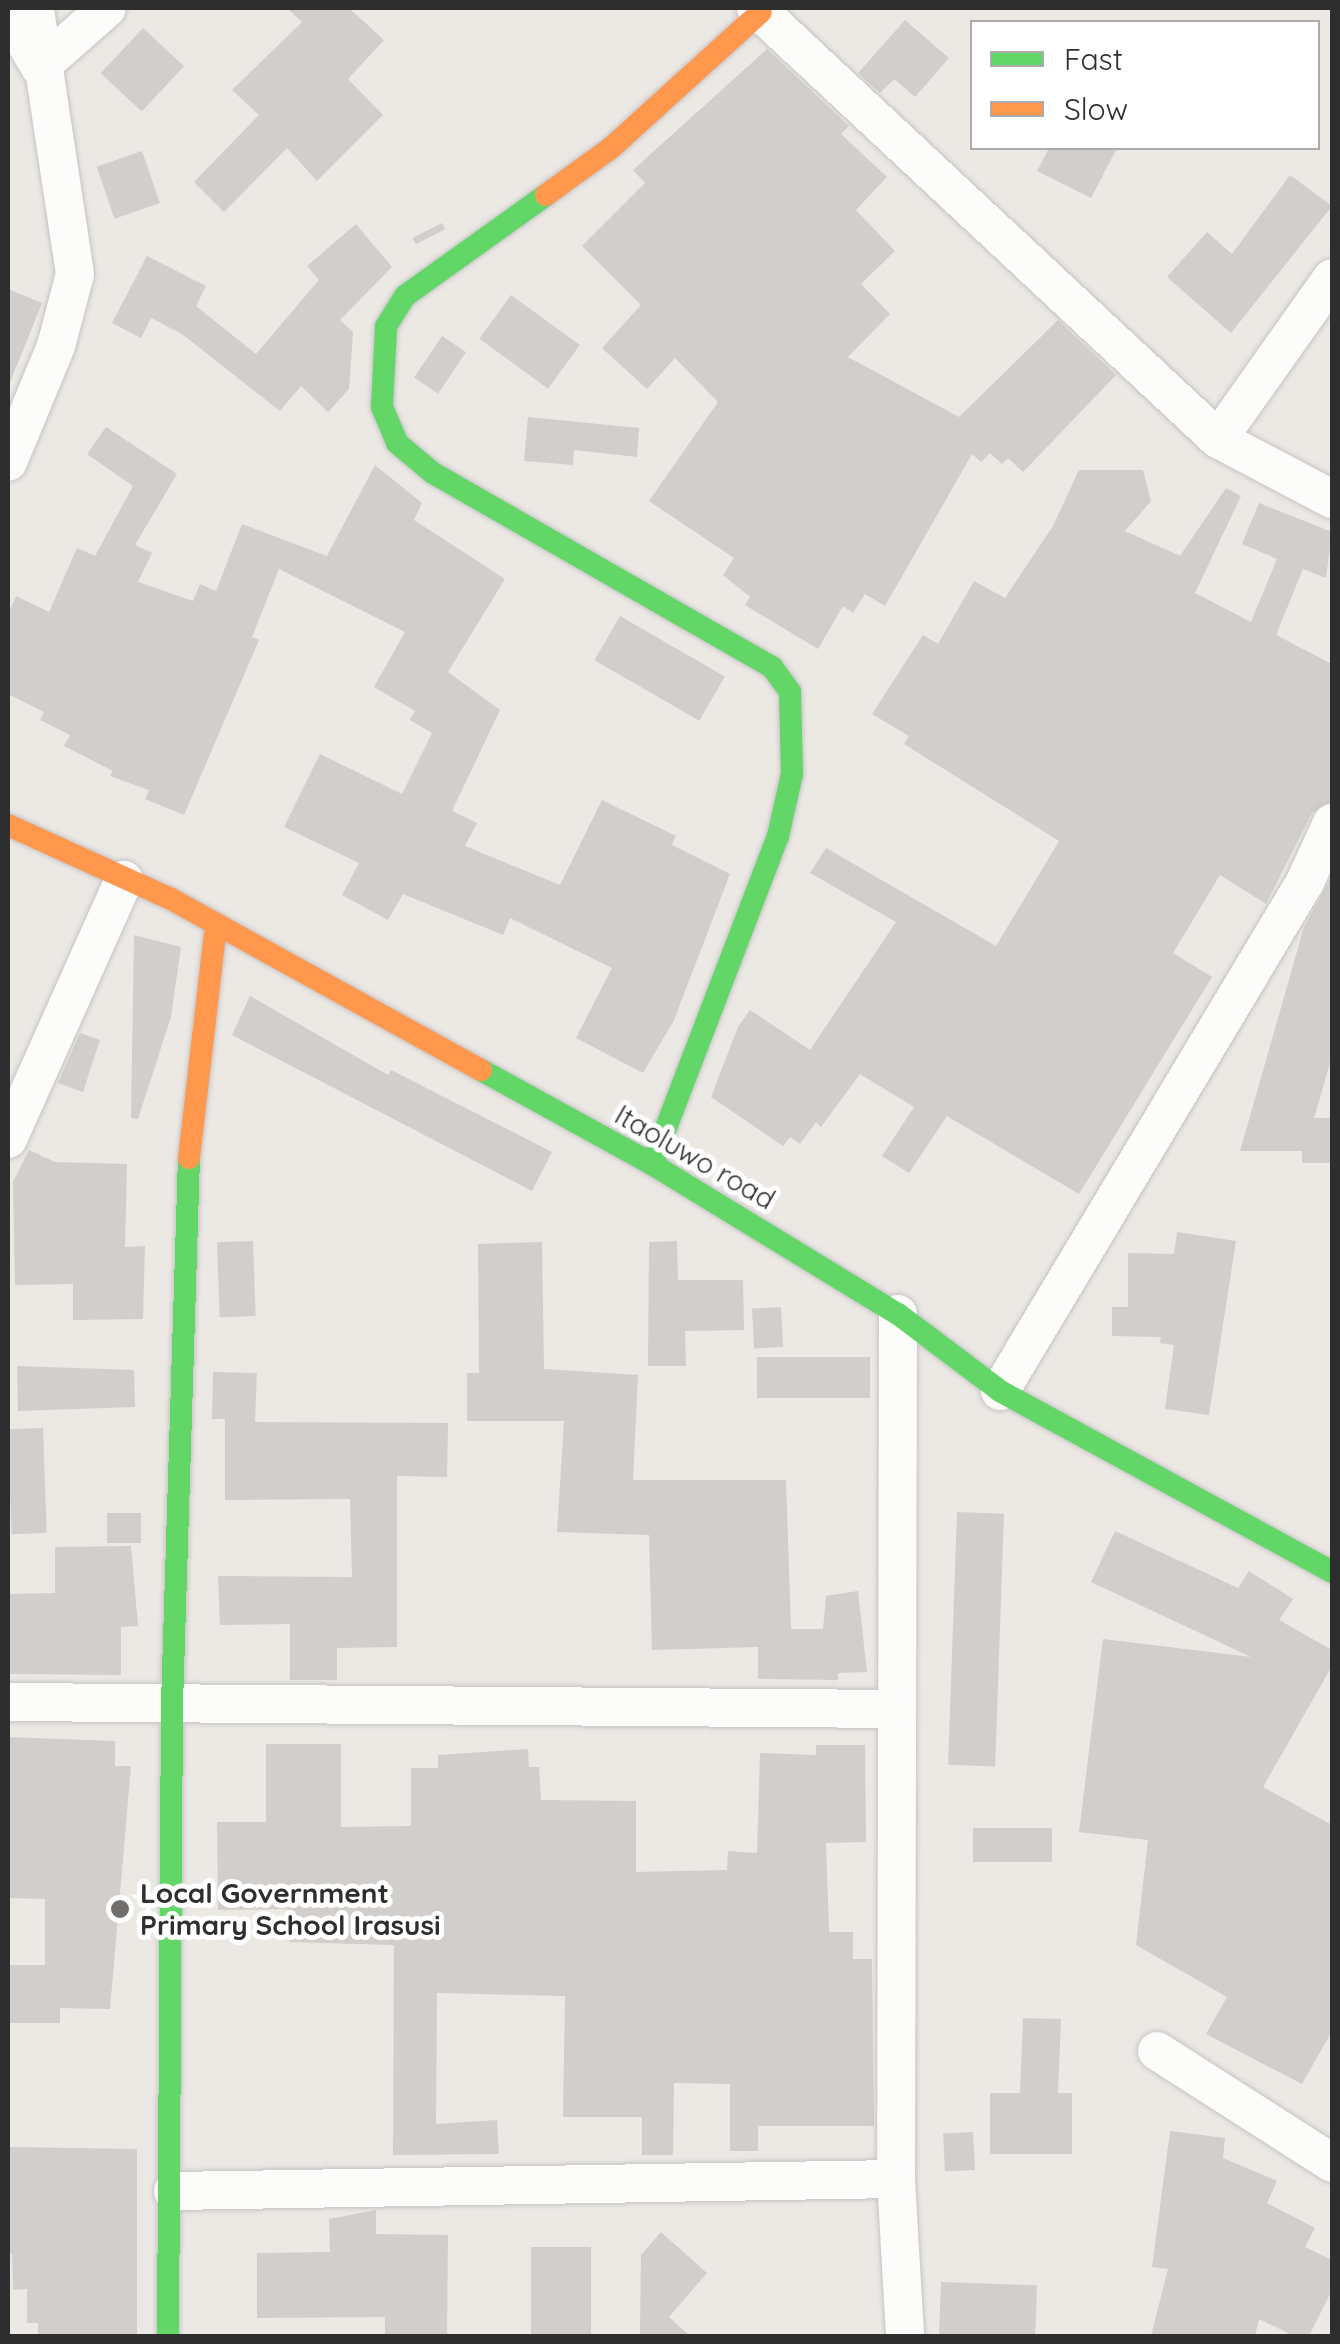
<!DOCTYPE html>
<style>
body{margin:0}
#map{position:relative;width:1340px;height:2344px;overflow:hidden;background:#ece8e4;font-family:Quicksand,sans-serif}
div>[style]{position:absolute}
.building>*{inset:0;background:#d1cecb;transform-origin:0 0}
.roads{filter:drop-shadow(0 0 2px #c5c4c5) drop-shadow(0 0 2px #c5c4c5)}
.street>*{height:38px;margin:-19px;padding:0 19px;transform-origin:19px;border-radius:19px;background:#fcfcfb}
.fast>*{height:22px;margin:-11px;padding:0 11px;transform-origin:11px;border-radius:11px;background:#63d668}
.slow>*{height:22px;margin:-11px;padding:0 11px;transform-origin:11px;border-radius:11px;background:#ff974d}
.dots>*{width:28px;height:28px;translate:-50% -50%;box-sizing:border-box;border:5px solid #fff;border-radius:50%}
span{translate:-50% -50%;white-space:nowrap;text-align:center;line-height:1.15;-webkit-text-stroke:10px #fff;paint-order:stroke}
.street-label{font-size:28px;color:#2e2e2e}
.poi-label{font-size:28px;color:#2e2e2e;font-weight:700}
.left{translate:0 -50%;text-align:left}
.frame{position:absolute;inset:0;border:10px solid #2e2e2e;pointer-events:none}
.legend{position:absolute;left:970px;top:20px;width:350px;height:130px;box-sizing:border-box;background:#fff;border:2px solid #ababab;margin:0;padding:12px 18px;list-style:none;font-size:30px;color:#2e2e2e}
.legend li{display:flex;align-items:center;gap:20px;height:50px}
.legend b{width:50px;border:2px solid #ababab}
</style>
<div id="map">
<div class="building">
<i style="clip-path:polygon(287px 8px,349px 8px,384px 40px,348px 79px,383px 115px,317px 181px,287px 148px,224px 212px,194px 182px,259px 115px,232px 90px,302px 22px)"></i>
<i style="clip-path:polygon(905px 20px,949px 58px,915px 97px,894px 79px,880px 93px,858px 73px)"></i>
<i style="left:143px;top:28px;width:56px;height:62px;rotate:43deg"></i>
<i style="clip-path:polygon(767px 49px,849px 126px,841px 134px,887px 177px,856px 210px,895px 251px,861px 284px,890px 314px,848px 357px,959px 417px,1058px 320px,1116px 375px,1023px 472px,1008px 458px,1002px 464px,990px 453px,981px 462px,972px 454px,885px 606px,865px 594px,853px 613px,843px 606px,818px 649px,745px 605px,750px 597px,723px 575px,734px 558px,649px 501px,718px 402px,675px 358px,647px 389px,602px 348px,641px 305px,582px 246px,645px 183px,633px 170px)"></i>
<i style="clip-path:polygon(1049px 148px,1117px 148px,1091px 198px,1037px 171px)"></i>
<i style="left:142px;top:151px;width:55px;height:48px;rotate:71deg"></i>
<i style="clip-path:polygon(1290px 175px,1332px 206px,1231px 333px,1167px 277px,1207px 232px,1232px 254px)"></i>
<i style="left:442px;top:223px;width:7px;height:33px;rotate:63deg"></i>
<i style="clip-path:polygon(356px 224px,392px 267px,340px 320px,353px 332px,349px 389px,328px 412px,301px 386px,280px 411px,182px 334px,151px 318px,141px 338px,112px 323px,147px 256px,206px 286px,196px 306px,256px 354px,319px 280px,307px 266px)"></i>
<i style="clip-path:polygon(8px 289px,42px 303px,9px 385px,8px 385px)"></i>
<i style="left:511px;top:295px;width:85px;height:54px;rotate:36deg"></i>
<i style="left:442px;top:336px;width:29px;height:50px;rotate:34deg"></i>
<i style="clip-path:polygon(528px 417px,639px 428px,637px 457px,574px 450px,573px 465px,524px 461px)"></i>
<i style="clip-path:polygon(106px 427px,177px 474px,135px 545px,152px 553px,138px 582px,193px 601px,200px 584px,216px 591px,242px 524px,327px 556px,375px 465px,422px 503px,414px 520px,505px 579px,448px 672px,500px 710px,452px 811px,477px 823px,465px 846px,560px 885px,602px 800px,676px 836px,672px 845px,730px 874px,674px 1020px,643px 1073px,576px 1038px,612px 968px,510px 918px,503px 935px,403px 894px,388px 920px,342px 895px,359px 863px,284px 827px,320px 754px,402px 794px,432px 733px,410px 720px,415px 711px,374px 687px,405px 632px,279px 569px,252px 637px,259px 640px,184px 815px,145px 799px,149px 790px,110px 776px,113px 771px,64px 746px,70px 735px,40px 720px,44px 712px,8px 694px,8px 614px,16px 596px,49px 612px,77px 548px,95px 556px,133px 486px,87px 454px)"></i>
<i style="clip-path:polygon(1079px 470px,1143px 470px,1151px 501px,1125px 531px,1180px 556px,1226px 488px,1241px 496px,1195px 593px,1251px 622px,1277px 559px,1242px 544px,1259px 503px,1332px 532px,1326px 578px,1303px 569px,1276px 635px,1332px 664px,1332px 801px,1312px 813px,1266px 904px,1220px 875px,1173px 953px,1212px 977px,1079px 1194px,947px 1116px,909px 1173px,882px 1156px,914px 1107px,860px 1074px,821px 1127px,816px 1122px,800px 1144px,790px 1137px,783px 1146px,711px 1097px,738px 1027px,750px 1010px,810px 1050px,896px 922px,810px 873px,826px 848px,996px 946px,1059px 841px,904px 744px,909px 736px,872px 714px,923px 635px,938px 644px,974px 581px,1005px 598px,1053px 526px)"></i>
<i style="left:620px;top:616px;width:121px;height:51px;rotate:30deg"></i>
<i style="clip-path:polygon(1332px 876px,1332px 1056px,1314px 1118px,1332px 1118px,1332px 1163px,1302px 1163px,1302px 1151px,1240px 1151px,1304px 927px)"></i>
<i style="clip-path:polygon(134px 935px,181px 947px,171px 1017px,138px 1119px,131px 1118px)"></i>
<i style="clip-path:polygon(250px 996px,388px 1075px,391px 1070px,552px 1152px,532px 1191px,232px 1035px)"></i>
<i style="clip-path:polygon(80px 1033px,100px 1040px,83px 1092px,58px 1083px)"></i>
<i style="clip-path:polygon(29px 1150px,55px 1162px,127px 1164px,125px 1247px,145px 1246px,143px 1319px,73px 1320px,73px 1284px,15px 1285px,13px 1182px)"></i>
<i style="clip-path:polygon(1177px 1232px,1236px 1241px,1209px 1415px,1165px 1409px,1174px 1345px,1160px 1343px,1161px 1337px,1112px 1336px,1112px 1307px,1128px 1307px,1128px 1253px,1174px 1254px)"></i>
<i style="left:253px;top:1241px;width:75px;height:36px;rotate:88deg"></i>
<i style="clip-path:polygon(677px 1241px,678px 1280px,743px 1280px,744px 1330px,685px 1331px,686px 1366px,648px 1366px,649px 1242px)"></i>
<i style="clip-path:polygon(542px 1242px,544px 1369px,638px 1375px,633px 1480px,786px 1480px,791px 1629px,823px 1629px,826px 1596px,858px 1591px,867px 1672px,838px 1673px,838px 1680px,758px 1679px,758px 1647px,652px 1650px,649px 1535px,557px 1532px,564px 1421px,467px 1421px,467px 1373px,479px 1373px,478px 1244px)"></i>
<i style="left:781px;top:1307px;width:40px;height:29px;rotate:87deg"></i>
<i style="left:757px;top:1357px;width:113px;height:41px"></i>
<i style="clip-path:polygon(17px 1366px,134px 1370px,135px 1407px,18px 1411px)"></i>
<i style="clip-path:polygon(213px 1372px,257px 1373px,255px 1422px,448px 1423px,447px 1477px,397px 1476px,397px 1647px,337px 1648px,337px 1680px,290px 1680px,290px 1624px,220px 1625px,218px 1576px,352px 1577px,350px 1499px,225px 1500px,225px 1419px,212px 1419px)"></i>
<i style="left:43px;top:1428px;width:105px;height:35px;rotate:88deg"></i>
<i style="left:957px;top:1512px;width:47px;height:253px;rotate:2deg"></i>
<i style="left:141px;top:1513px;width:30px;height:34px;rotate:90deg"></i>
<i style="clip-path:polygon(1115px 1531px,1238px 1588px,1249px 1571px,1293px 1599px,1279px 1620px,1332px 1650px,1332px 1666px,1263px 1787px,1332px 1825px,1332px 2031px,1302px 2084px,1206px 2034px,1227px 1997px,1136px 1945px,1148px 1840px,1079px 1832px,1103px 1639px,1251px 1657px,1091px 1582px)"></i>
<i style="clip-path:polygon(131px 1546px,138px 1626px,121px 1627px,121px 1675px,8px 1674px,8px 1594px,55px 1593px,55px 1547px)"></i>
<i style="clip-path:polygon(8px 1737px,115px 1741px,115px 1766px,131px 1766px,110px 2009px,60px 2008px,60px 2023px,8px 2023px,8px 1965px,45px 1965px,45px 1899px,8px 1898px)"></i>
<i style="clip-path:polygon(266px 1744px,341px 1744px,341px 1827px,411px 1826px,411px 1768px,438px 1768px,438px 1755px,528px 1749px,529px 1767px,539px 1767px,541px 1800px,636px 1801px,636px 1872px,727px 1870px,728px 1851px,757px 1853px,760px 1753px,816px 1755px,816px 1745px,865px 1745px,866px 1842px,826px 1843px,829px 1932px,853px 1932px,853px 1959px,872px 1959px,874px 2126px,758px 2126px,758px 2151px,730px 2151px,730px 2084px,674px 2083px,673px 2155px,642px 2155px,642px 2117px,563px 2117px,565px 1996px,437px 1993px,436px 2124px,497px 2120px,499px 2154px,393px 2155px,394px 1945px,289px 1942px,288px 1909px,218px 1910px,217px 1822px,266px 1822px)"></i>
<i style="left:973px;top:1828px;width:79px;height:34px"></i>
<i style="clip-path:polygon(1023px 2018px,1061px 2019px,1058px 2093px,1072px 2093px,1072px 2154px,990px 2154px,990px 2093px,1020px 2093px)"></i>
<i style="clip-path:polygon(1170px 2131px,1225px 2138px,1223px 2158px,1277px 2181px,1267px 2203px,1315px 2228px,1305px 2247px,1332px 2260px,1332px 2290px,1309px 2336px,1294px 2336px,1259px 2319px,1255px 2336px,1151px 2336px,1168px 2269px,1152px 2267px)"></i>
<i style="left:973px;top:2132px;width:38px;height:30px;rotate:87deg"></i>
<i style="clip-path:polygon(8px 2147px,137px 2149px,137px 2334px,38px 2336px,38px 2323px,27px 2323px,27px 2289px,13px 2290px,12px 2253px,8px 2255px)"></i>
<i style="clip-path:polygon(376px 2210px,376px 2234px,448px 2235px,447px 2336px,385px 2336px,385px 2317px,257px 2318px,257px 2253px,330px 2252px,329px 2219px)"></i>
<i style="clip-path:polygon(661px 2232px,707px 2273px,669px 2317px,690px 2336px,640px 2336px,641px 2255px)"></i>
<i style="left:531px;top:2247px;width:60px;height:89px"></i>
<i style="left:941px;top:2282px;width:96px;height:54px;rotate:2deg"></i>
</div>
<div class="roads">
<div class="street">
<i style="left:756px;top:8px;width:632px;rotate:43.01deg"></i>
<i style="left:1218px;top:439px;width:129px;rotate:27.8deg"></i>
<i style="left:8px;top:14px;width:62px;rotate:58.9deg"></i>
<i style="left:40px;top:67px;width:89px;rotate:-41.4deg"></i>
<i style="left:1218px;top:439px;width:197px;rotate:-54.7deg"></i>
<i style="left:8px;top:462px;width:126px;rotate:-67.5deg"></i>
<i style="left:56px;top:346px;width:74px;rotate:-75.2deg"></i>
<i style="left:75px;top:274px;width:269px;rotate:-98.6deg"></i>
<i style="left:8px;top:1139px;width:284px;rotate:-65.9deg"></i>
<i style="left:898px;top:1314px;width:865px;rotate:90.13deg"></i>
<i style="left:896px;top:2179px;width:157px;rotate:86.7deg"></i>
<i style="left:1000px;top:1391px;width:593px;rotate:-59.07deg"></i>
<i style="left:1305px;top:882px;width:65px;rotate:-65.4deg"></i>
<i style="left:8px;top:1702px;width:888px;rotate:0.45deg"></i>
<i style="left:1157px;top:2051px;width:208px;rotate:32.6deg"></i>
<i style="left:173px;top:2191px;width:723px;rotate:-0.95deg"></i>
</div>
<div class="fast">
<i style="left:546px;top:195px;width:173px;rotate:144.4deg"></i>
<i style="left:405px;top:296px;width:36px;rotate:122deg"></i>
<i style="left:386px;top:327px;width:80px;rotate:92.9deg"></i>
<i style="left:382px;top:407px;width:39px;rotate:67deg"></i>
<i style="left:397px;top:443px;width:47px;rotate:39.8deg"></i>
<i style="left:433px;top:473px;width:391px;rotate:29.8deg"></i>
<i style="left:772px;top:667px;width:31px;rotate:54deg"></i>
<i style="left:790px;top:692px;width:82px;rotate:88.6deg"></i>
<i style="left:792px;top:774px;width:64px;rotate:102.7deg"></i>
<i style="left:778px;top:836px;width:351px;rotate:111deg"></i>
<i style="left:481px;top:1070px;width:195px;rotate:28.8deg"></i>
<i style="left:652px;top:1164px;width:288px;rotate:31.4deg"></i>
<i style="left:898px;top:1314px;width:128px;rotate:37deg"></i>
<i style="left:1000px;top:1391px;width:378px;rotate:28.6deg"></i>
<i style="left:168px;top:2336px;width:632px;rotate:-89.64deg"></i>
<i style="left:172px;top:1704px;width:546px;rotate:-88.22deg"></i>
</div>
<div class="slow">
<i style="left:546px;top:195px;width:80px;rotate:-35.9deg"></i>
<i style="left:611px;top:148px;width:202px;rotate:-42.2deg"></i>
<i style="left:8px;top:825px;width:179px;rotate:24.4deg"></i>
<i style="left:171px;top:899px;width:354px;rotate:28.9deg"></i>
<i style="left:189px;top:1158px;width:236px;rotate:-83.4deg"></i>
</div>
</div>
<div class="dots">
<i style="left:120px;top:1909px;background:#706f6e"></i>
</div>
<div class="street-label">
<span style="left:695px;top:1157px;rotate:30deg">Itaoluwo road</span>
</div>
<div class="poi-label">
<span class="left" style="left:140px;top:1909px">Local Government<br>Primary School Irasusi</span>
</div>
<div class="frame"></div>
<ul class="legend">
<li><b style="height:12px;background:#63d668"></b>Fast</li>
<li><b style="height:12px;background:#ff974d"></b>Slow</li>
</ul>
</div>
